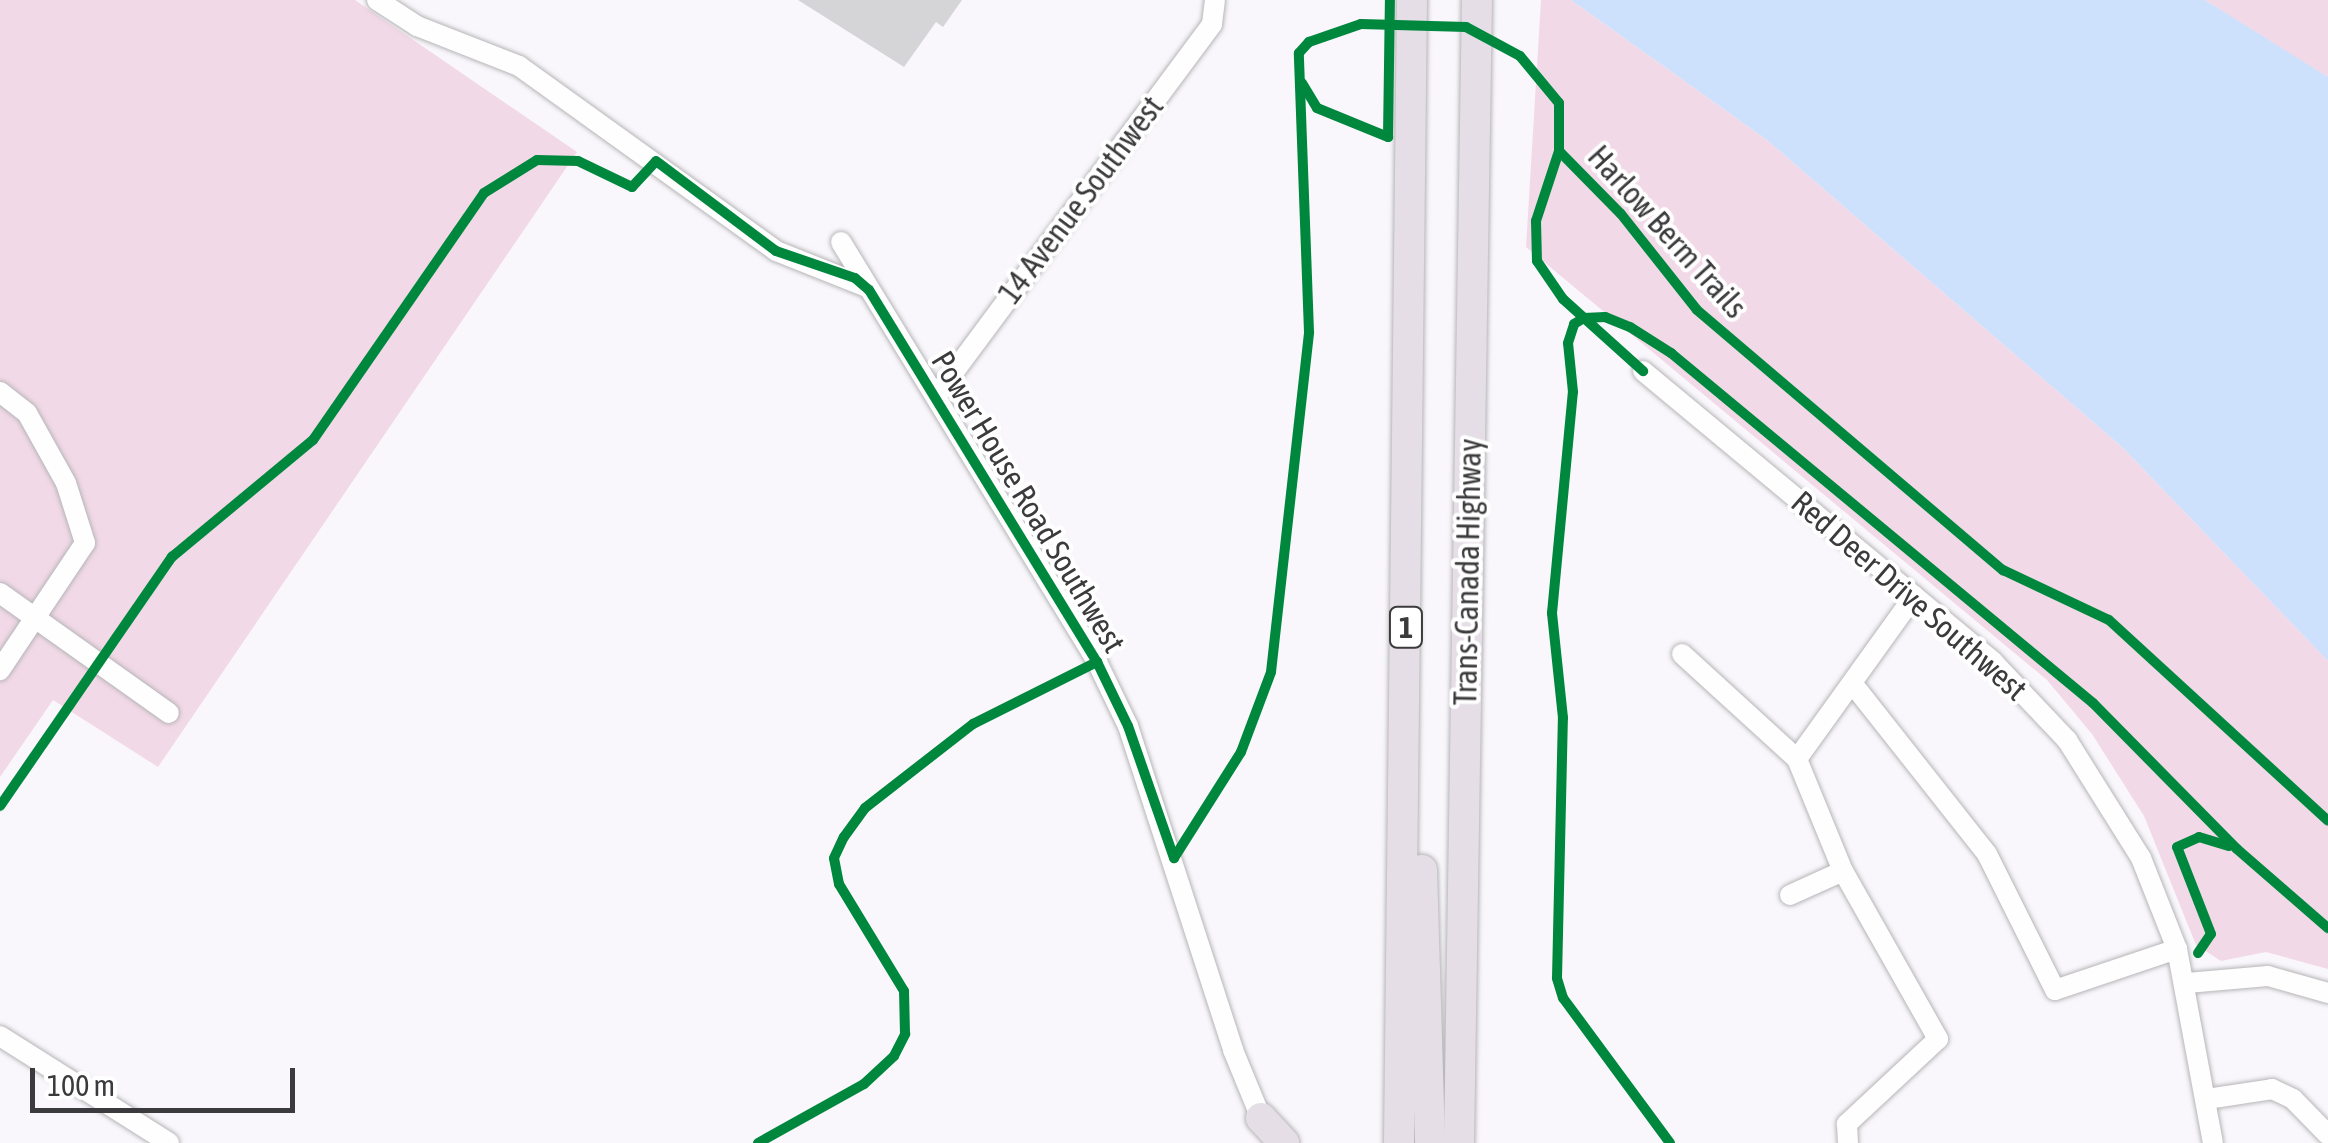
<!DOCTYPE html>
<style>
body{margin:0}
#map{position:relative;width:2328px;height:1143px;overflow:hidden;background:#f9f7fb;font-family:"Asap Condensed",sans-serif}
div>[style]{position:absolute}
.green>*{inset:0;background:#f2d9e7}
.water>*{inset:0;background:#cee1fc}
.building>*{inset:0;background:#d5d4d7}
.roads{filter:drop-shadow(0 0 2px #b6b5b8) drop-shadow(0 0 2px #b6b5b8)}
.minor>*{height:20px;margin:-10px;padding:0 10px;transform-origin:10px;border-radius:10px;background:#fefefe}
.highway>*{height:30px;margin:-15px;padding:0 15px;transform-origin:15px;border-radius:15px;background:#e5dee7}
.cycleway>*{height:10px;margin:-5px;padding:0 5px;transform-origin:5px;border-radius:5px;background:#00873e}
span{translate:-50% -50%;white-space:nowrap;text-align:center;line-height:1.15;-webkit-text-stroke:8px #fff;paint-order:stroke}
.shield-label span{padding:2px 8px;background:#fff;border:2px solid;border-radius:8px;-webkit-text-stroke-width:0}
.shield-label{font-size:30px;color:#3b3a3c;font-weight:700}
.street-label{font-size:32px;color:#3b3a3c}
.scale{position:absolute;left:30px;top:1068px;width:265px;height:45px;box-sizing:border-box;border:5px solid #3b3a3c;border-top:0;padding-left:12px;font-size:30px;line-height:35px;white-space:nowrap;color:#3b3a3c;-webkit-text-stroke:8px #fff;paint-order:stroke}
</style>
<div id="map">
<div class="green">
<i style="clip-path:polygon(0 0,355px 0,577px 152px,158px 767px,53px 700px,0 777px)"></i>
<i style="clip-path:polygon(1541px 0,1571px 0,1767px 140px,2122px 447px,2328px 661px,2328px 969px,2266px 952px,2221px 961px,2196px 945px,2144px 816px,2092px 734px,2047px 680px,1526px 247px)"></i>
<i style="clip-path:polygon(2205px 0,2328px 0,2328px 77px,2275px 45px)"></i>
</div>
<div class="water">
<i style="clip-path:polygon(1571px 0,2205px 0,2328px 77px,2328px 661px,2122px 447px,1767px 140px)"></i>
</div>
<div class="building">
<i style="clip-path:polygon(798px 0,962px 0,943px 27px,936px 22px,904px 67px)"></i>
</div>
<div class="roads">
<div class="minor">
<i style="left:377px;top:0;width:48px;rotate:33deg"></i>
<i style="left:417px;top:26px;width:110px;rotate:21.4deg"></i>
<i style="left:519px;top:66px;width:317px;rotate:35.7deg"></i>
<i style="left:776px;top:251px;width:95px;rotate:21.7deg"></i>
<i style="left:841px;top:242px;width:492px;rotate:58.6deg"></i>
<i style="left:1097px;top:662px;width:71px;rotate:64.2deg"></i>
<i style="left:1128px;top:726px;width:341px;rotate:72deg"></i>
<i style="left:1233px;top:1050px;width:74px;rotate:67.6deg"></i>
<i style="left:1643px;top:371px;width:455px;rotate:39.7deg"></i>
<i style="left:1993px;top:662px;width:108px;rotate:46.5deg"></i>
<i style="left:2067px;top:740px;width:139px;rotate:57.9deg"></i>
<i style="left:2141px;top:858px;width:98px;rotate:68.4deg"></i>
<i style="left:2177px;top:949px;width:197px;rotate:79.5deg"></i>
<i style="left:0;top:392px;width:34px;rotate:38deg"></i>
<i style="left:27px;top:413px;width:80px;rotate:60.9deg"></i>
<i style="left:66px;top:483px;width:63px;rotate:72.4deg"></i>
<i style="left:85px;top:543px;width:153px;rotate:123.8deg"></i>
<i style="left:936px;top:396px;width:463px;rotate:-53.4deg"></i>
<i style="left:1212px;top:24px;width:24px;rotate:-83deg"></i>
<i style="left:0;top:593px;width:207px;rotate:35.4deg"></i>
<i style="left:1682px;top:654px;width:156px;rotate:42.4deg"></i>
<i style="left:1797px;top:759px;width:121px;rotate:67.7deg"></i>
<i style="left:1843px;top:871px;width:193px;rotate:60.5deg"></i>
<i style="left:1938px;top:1039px;width:125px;rotate:137deg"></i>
<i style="left:1847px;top:1124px;width:19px;rotate:87deg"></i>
<i style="left:1852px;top:683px;width:218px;rotate:51.7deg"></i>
<i style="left:1987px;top:854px;width:152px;rotate:63.4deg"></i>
<i style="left:2055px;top:990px;width:129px;rotate:-18.6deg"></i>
<i style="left:1797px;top:759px;width:201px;rotate:-54.3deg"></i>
<i style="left:1790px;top:895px;width:58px;rotate:-24.4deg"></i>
<i style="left:2187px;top:983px;width:81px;rotate:-4.9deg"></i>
<i style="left:2268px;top:976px;width:62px;rotate:15.8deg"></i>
<i style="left:0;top:1036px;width:200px;rotate:32.3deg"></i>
<i style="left:2207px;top:1099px;width:66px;rotate:-8.7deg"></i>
<i style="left:2272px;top:1089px;width:23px;rotate:25deg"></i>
<i style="left:2293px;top:1099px;width:50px;rotate:45.8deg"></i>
</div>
<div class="highway">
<i style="left:1422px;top:870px;width:273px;rotate:88.3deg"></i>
<i style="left:1261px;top:1118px;width:34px;rotate:47deg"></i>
<i style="left:1399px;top:1143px;width:1143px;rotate:-89.35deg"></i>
<i style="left:1459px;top:1143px;width:1143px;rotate:-89.1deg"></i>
</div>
</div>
<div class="cycleway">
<i style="left:1302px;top:83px;width:29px;rotate:59deg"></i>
<i style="left:1317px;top:108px;width:77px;rotate:22.2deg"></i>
<i style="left:1388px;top:137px;width:137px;rotate:-89.2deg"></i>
<i style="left:1559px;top:151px;width:74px;rotate:108.2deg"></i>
<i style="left:1536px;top:221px;width:40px;rotate:88.6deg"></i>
<i style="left:1537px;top:261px;width:46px;rotate:55.6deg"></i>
<i style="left:1563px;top:299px;width:108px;rotate:42deg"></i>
<i style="left:0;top:806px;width:303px;rotate:-55.4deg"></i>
<i style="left:172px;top:557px;width:183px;rotate:-39.7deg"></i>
<i style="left:313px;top:440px;width:300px;rotate:-55.3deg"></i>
<i style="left:484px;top:193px;width:62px;rotate:-31.9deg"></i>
<i style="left:537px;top:160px;width:41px;rotate:1.4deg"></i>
<i style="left:578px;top:161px;width:60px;rotate:25.7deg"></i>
<i style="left:632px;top:187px;width:35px;rotate:-47deg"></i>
<i style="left:656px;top:161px;width:150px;rotate:36.9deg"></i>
<i style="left:776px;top:251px;width:83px;rotate:18.9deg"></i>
<i style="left:855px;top:278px;width:18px;rotate:41deg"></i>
<i style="left:869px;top:290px;width:436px;rotate:58.5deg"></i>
<i style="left:1097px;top:662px;width:71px;rotate:64.2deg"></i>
<i style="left:1128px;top:726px;width:140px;rotate:70.8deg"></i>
<i style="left:1174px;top:858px;width:125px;rotate:-57.7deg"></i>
<i style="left:1241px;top:752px;width:85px;rotate:-69.4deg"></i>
<i style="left:1271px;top:672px;width:342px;rotate:-83.6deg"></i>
<i style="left:1309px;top:332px;width:279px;rotate:-92.1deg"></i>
<i style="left:1299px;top:53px;width:15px;rotate:-48deg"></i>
<i style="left:1309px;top:42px;width:55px;rotate:-19.1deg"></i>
<i style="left:1361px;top:24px;width:105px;rotate:1.6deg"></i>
<i style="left:1466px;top:27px;width:61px;rotate:28.2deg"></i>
<i style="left:1520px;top:56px;width:61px;rotate:50.3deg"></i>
<i style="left:1559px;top:103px;width:48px;rotate:90deg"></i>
<i style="left:1559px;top:151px;width:88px;rotate:45.5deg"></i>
<i style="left:1621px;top:214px;width:122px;rotate:51.6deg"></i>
<i style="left:1697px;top:310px;width:402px;rotate:40.4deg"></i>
<i style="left:2003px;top:570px;width:117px;rotate:25.3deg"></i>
<i style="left:2109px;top:620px;width:297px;rotate:42.5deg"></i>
<i style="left:2198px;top:953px;width:23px;rotate:-56deg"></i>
<i style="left:2211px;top:934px;width:93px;rotate:-111.3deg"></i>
<i style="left:2177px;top:847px;width:24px;rotate:-24deg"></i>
<i style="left:2199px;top:837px;width:31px;rotate:17deg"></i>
<i style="left:758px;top:1143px;width:121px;rotate:-29.1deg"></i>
<i style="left:864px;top:1084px;width:41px;rotate:-43deg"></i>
<i style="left:894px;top:1056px;width:25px;rotate:-63deg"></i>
<i style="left:905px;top:1034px;width:43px;rotate:-91.3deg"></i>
<i style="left:904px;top:991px;width:125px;rotate:-121.3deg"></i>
<i style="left:839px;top:884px;width:26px;rotate:-101deg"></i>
<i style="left:834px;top:858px;width:23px;rotate:-65deg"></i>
<i style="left:844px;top:837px;width:36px;rotate:-54deg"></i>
<i style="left:865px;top:808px;width:137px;rotate:-37.9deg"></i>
<i style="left:973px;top:724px;width:139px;rotate:-26.6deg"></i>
<i style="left:1670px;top:1143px;width:180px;rotate:-126.4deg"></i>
<i style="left:1563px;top:998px;width:21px;rotate:-107deg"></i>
<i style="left:1557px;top:978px;width:260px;rotate:-88.7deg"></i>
<i style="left:1563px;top:718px;width:106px;rotate:-96deg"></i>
<i style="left:1552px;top:613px;width:222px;rotate:-84.6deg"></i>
<i style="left:1573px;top:392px;width:49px;rotate:-95.8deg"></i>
<i style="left:1568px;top:343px;width:20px;rotate:-72deg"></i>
<i style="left:1574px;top:324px;width:12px;rotate:-31deg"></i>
<i style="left:1584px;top:318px;width:21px;rotate:-3deg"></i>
<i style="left:1605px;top:317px;width:27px;rotate:22deg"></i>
<i style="left:1630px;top:327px;width:49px;rotate:32.4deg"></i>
<i style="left:1671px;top:353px;width:548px;rotate:39.67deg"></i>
<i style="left:2093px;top:703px;width:205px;rotate:45.4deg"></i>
<i style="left:2237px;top:849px;width:121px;rotate:41deg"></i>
</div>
<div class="shield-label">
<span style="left:1406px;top:627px">1</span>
</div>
<div class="street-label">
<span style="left:1081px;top:200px;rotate:-53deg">14 Avenue Southwest</span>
<span style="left:1667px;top:232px;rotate:48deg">Harlow Berm Trails</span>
<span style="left:1028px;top:502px;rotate:59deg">Power House Road Southwest</span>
<span style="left:1468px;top:572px;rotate:-89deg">Trans-Canada Highway</span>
<span style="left:1909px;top:596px;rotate:41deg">Red Deer Drive Southwest</span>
</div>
<div class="scale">100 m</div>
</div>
